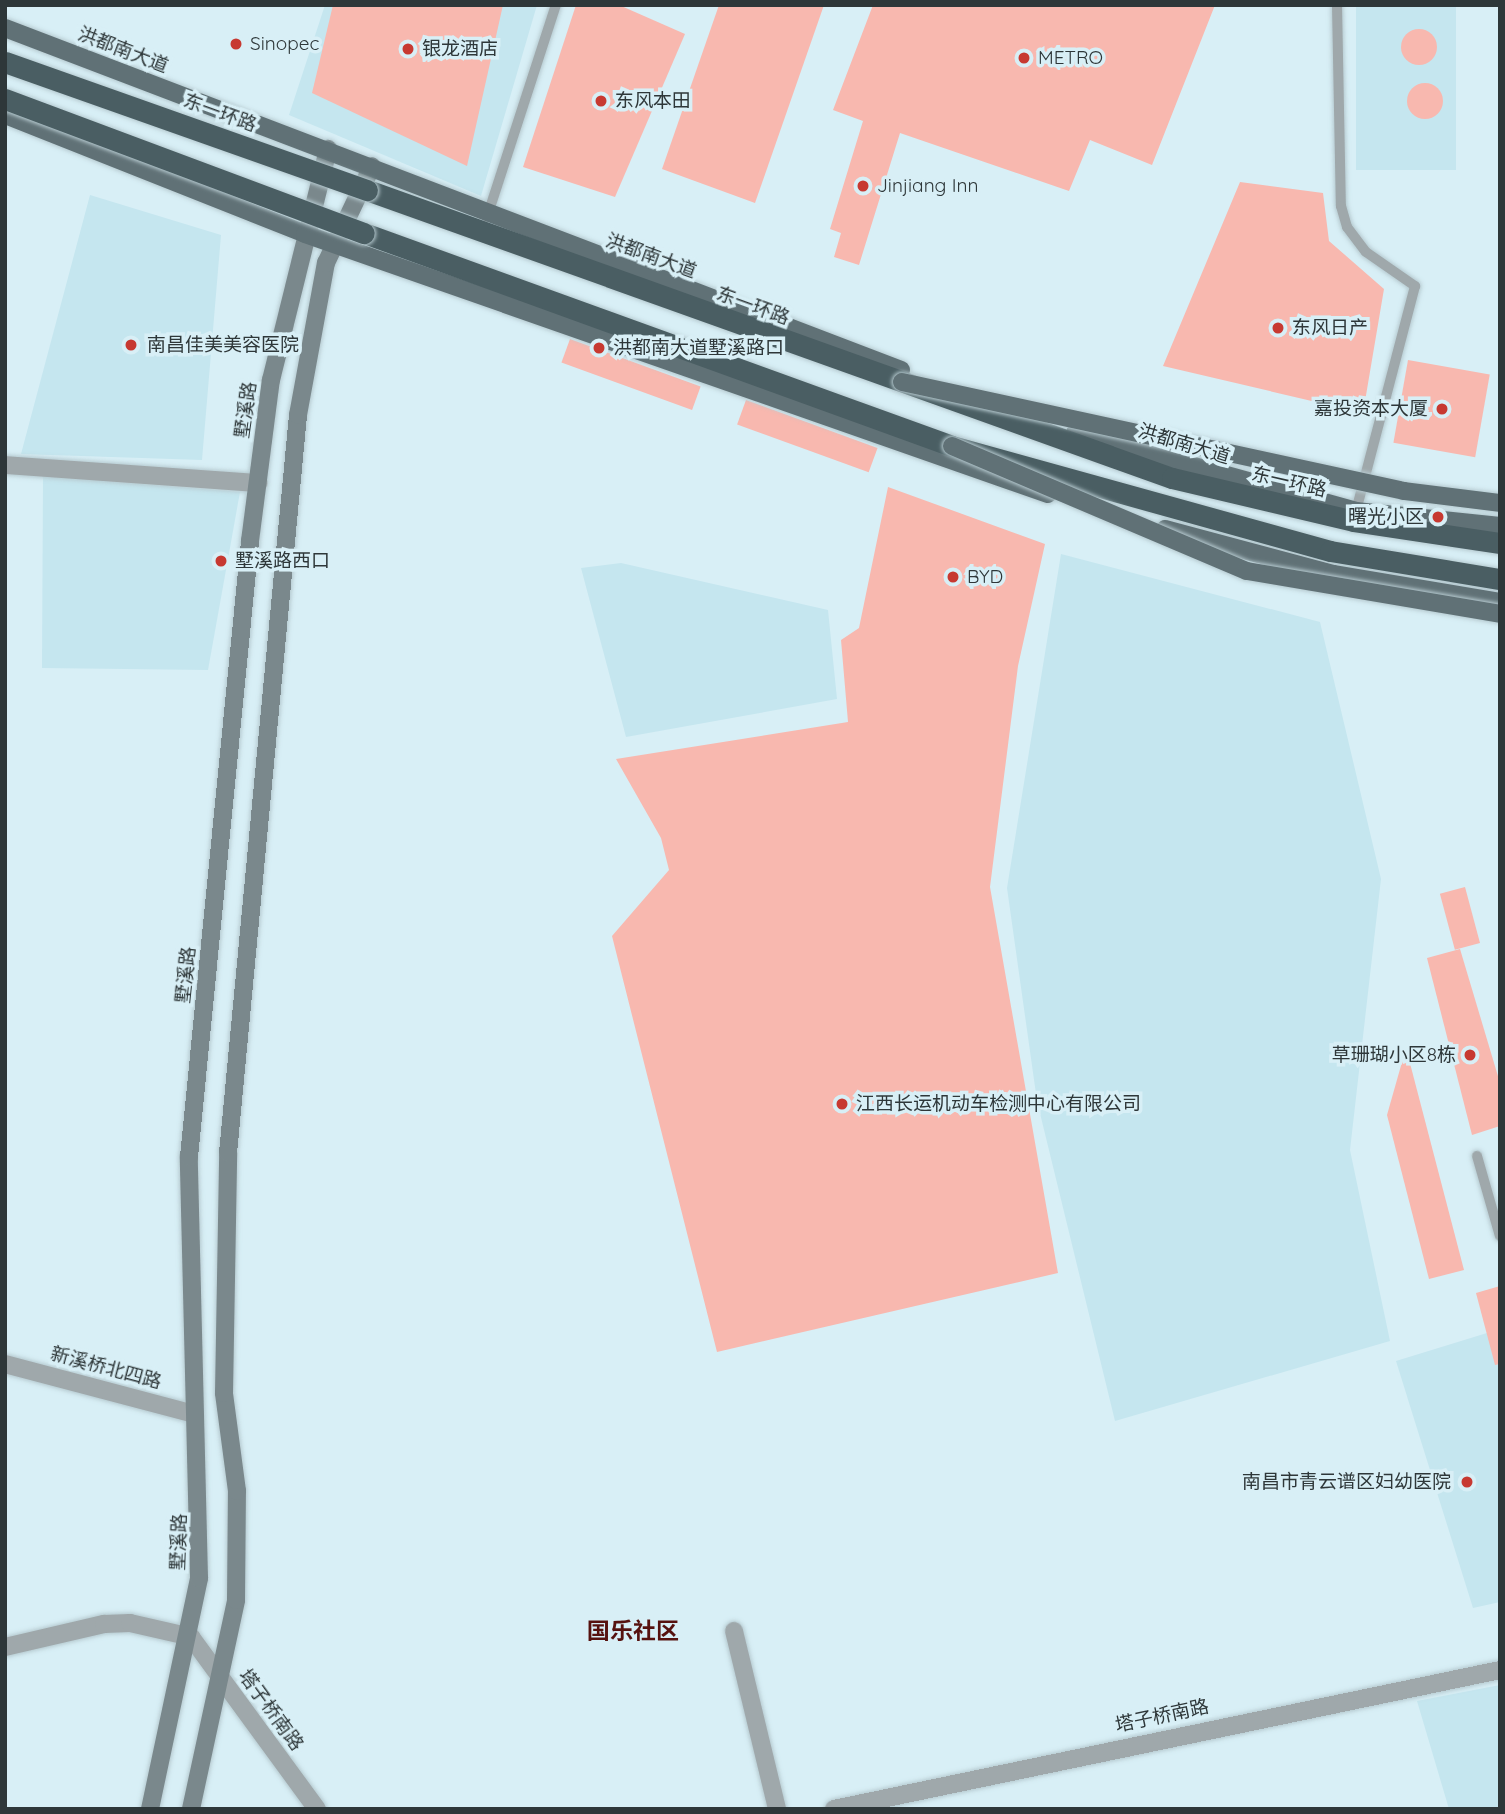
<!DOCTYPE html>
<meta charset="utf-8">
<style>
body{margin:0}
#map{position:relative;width:1505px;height:1814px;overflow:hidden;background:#d8eff6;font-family:Quicksand,"Noto Sans SC",sans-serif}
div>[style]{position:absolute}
.built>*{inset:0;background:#c5e6ef;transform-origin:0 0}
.building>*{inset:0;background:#f8b8af;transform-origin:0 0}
.round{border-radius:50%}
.roads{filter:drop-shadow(0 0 2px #b6cad0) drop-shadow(0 0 2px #b6cad0)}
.lane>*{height:10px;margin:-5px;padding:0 5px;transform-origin:5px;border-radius:5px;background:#9fa8ab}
.street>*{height:18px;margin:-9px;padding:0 9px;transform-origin:9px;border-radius:9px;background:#9fa8ab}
.secondary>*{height:18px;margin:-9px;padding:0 9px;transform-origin:9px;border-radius:9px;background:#7a888c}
.primary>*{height:18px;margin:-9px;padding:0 9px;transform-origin:9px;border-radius:9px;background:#607176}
.highway>*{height:21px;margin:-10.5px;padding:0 10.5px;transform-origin:10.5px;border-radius:10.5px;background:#4a5e63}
.bridges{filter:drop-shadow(0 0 2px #b6cad0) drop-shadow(0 0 2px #b6cad0)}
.primary-bridge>*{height:18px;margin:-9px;padding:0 9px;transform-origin:9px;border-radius:9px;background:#607176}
.highway-bridge>*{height:21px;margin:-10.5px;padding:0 10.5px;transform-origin:10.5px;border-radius:10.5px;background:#4a5e63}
.dots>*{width:19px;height:19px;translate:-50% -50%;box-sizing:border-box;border:4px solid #d8eff6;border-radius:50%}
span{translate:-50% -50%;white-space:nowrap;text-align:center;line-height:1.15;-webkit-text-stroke:7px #d8eff6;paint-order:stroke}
.poi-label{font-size:19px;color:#2e3739}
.left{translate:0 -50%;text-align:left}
.right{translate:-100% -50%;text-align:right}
.street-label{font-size:19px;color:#2e3739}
.quarter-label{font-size:23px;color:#56120f;font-weight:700}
.frame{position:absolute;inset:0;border:7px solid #2e3739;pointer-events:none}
</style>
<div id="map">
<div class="built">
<i style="clip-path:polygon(325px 5px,537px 5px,481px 196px,289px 115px)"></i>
<i style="left:1356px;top:5px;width:100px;height:165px"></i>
<i style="clip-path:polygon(90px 195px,221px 235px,202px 460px,21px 454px)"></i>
<i style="clip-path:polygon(43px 476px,240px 492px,208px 670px,42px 668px)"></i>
<i style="clip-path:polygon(1061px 554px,1320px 622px,1381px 879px,1350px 1150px,1390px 1341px,1115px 1421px,1037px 1101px,1007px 888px)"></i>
<i style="clip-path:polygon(621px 563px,828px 610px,837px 699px,626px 737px,581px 568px)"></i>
<i style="clip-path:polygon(1500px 1329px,1500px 1602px,1473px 1608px,1396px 1361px)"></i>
<i style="clip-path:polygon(1500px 1685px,1500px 1809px,1449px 1809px,1417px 1701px)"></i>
</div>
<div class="building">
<i style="clip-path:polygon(333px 5px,503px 5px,467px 166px,312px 93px)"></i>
<i style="clip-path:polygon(576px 5px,619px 5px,685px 34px,615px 197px,523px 167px)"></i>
<i style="clip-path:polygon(719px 5px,824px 5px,755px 203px,662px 169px)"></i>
<i style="clip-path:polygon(873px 5px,1215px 5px,1152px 165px,1090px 140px,1069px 191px,900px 133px,859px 265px,834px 257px,841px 233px,830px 229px,863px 121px,833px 110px)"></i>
<i class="round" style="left:1401px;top:29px;width:36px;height:36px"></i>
<i class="round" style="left:1407px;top:83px;width:36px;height:36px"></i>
<i style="clip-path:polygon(1240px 182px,1323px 193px,1329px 241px,1384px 289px,1363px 413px,1163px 366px)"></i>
<i style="left:570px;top:339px;width:139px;height:25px;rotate:20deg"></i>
<i style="left:1408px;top:360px;width:83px;height:84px;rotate:10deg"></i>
<i style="left:746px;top:400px;width:140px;height:26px;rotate:20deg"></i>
<i style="clip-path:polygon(888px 487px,1045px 544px,1018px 666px,990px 887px,1058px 1273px,717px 1352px,612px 936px,669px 870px,661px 838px,616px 759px,848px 722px,841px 640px,859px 628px)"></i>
<i style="left:1465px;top:887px;width:58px;height:26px;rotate:75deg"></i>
<i style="clip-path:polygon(1460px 949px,1500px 1083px,1500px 1126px,1472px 1135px,1427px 958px)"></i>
<i style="clip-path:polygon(1406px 1048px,1464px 1270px,1429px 1279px,1387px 1115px)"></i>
<i style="clip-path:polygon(1500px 1286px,1500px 1364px,1495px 1365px,1476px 1293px)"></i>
</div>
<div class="roads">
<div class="lane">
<i style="left:1337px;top:5px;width:201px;rotate:88.9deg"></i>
<i style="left:1341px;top:206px;width:22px;rotate:74deg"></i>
<i style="left:1347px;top:227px;width:31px;rotate:53deg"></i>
<i style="left:1366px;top:252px;width:60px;rotate:34.8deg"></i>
<i style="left:1415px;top:286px;width:233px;rotate:104.7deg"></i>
<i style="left:487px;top:217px;width:223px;rotate:-72deg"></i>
<i style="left:1477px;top:1156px;width:83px;rotate:74deg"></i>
</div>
<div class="street">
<i style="left:5px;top:465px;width:254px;rotate:4.1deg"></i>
<i style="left:5px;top:1364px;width:196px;rotate:14.8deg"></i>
<i style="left:734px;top:1631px;width:183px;rotate:76.4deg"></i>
<i style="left:5px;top:1647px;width:102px;rotate:-13.1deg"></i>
<i style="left:104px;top:1624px;width:26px;rotate:-2deg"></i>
<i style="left:130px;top:1623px;width:63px;rotate:12.9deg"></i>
<i style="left:191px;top:1637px;width:213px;rotate:53.8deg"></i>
<i style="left:834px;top:1809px;width:680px;rotate:-11.79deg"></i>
</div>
<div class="secondary">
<i style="left:150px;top:1809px;width:236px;rotate:-78deg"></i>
<i style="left:199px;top:1578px;width:421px;rotate:-91.4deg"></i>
<i style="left:189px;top:1157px;width:619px;rotate:-84.34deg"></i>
<i style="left:250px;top:541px;width:162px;rotate:-82.6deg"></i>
<i style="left:271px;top:380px;width:238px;rotate:-76.1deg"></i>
<i style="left:191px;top:1809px;width:214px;rotate:-77.8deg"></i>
<i style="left:236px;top:1600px;width:109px;rotate:-89.5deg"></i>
<i style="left:237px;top:1491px;width:99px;rotate:-97.6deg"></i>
<i style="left:224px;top:1393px;width:240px;rotate:-89deg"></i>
<i style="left:228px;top:1153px;width:741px;rotate:-84.58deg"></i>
<i style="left:298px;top:415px;width:155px;rotate:-79.6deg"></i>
<i style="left:326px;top:263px;width:107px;rotate:-64.6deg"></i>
</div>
<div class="primary">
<i style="left:5px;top:28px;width:959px;rotate:20.89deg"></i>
<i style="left:5px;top:115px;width:323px;rotate:21.6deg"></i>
<i style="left:305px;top:234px;width:787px;rotate:19.29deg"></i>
<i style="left:1075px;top:433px;width:292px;rotate:15.5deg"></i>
<i style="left:1356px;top:511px;width:145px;rotate:5.9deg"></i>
<i style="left:1165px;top:529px;width:174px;rotate:15deg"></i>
<i style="left:1333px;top:574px;width:169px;rotate:9.5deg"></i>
</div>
<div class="highway">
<i style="left:367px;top:190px;width:855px;rotate:19.69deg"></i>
<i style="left:1172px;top:478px;width:187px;rotate:13.3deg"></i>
<i style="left:1354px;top:521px;width:148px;rotate:8.6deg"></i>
<i style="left:364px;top:233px;width:625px;rotate:19.91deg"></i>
<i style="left:952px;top:446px;width:392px;rotate:15.5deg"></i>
<i style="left:1330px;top:551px;width:172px;rotate:9.4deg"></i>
</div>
</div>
<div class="bridges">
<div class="primary-bridge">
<i style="left:902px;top:382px;width:514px;rotate:12.25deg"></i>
<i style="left:1404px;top:491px;width:97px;rotate:7.1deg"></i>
<i style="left:952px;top:446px;width:320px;rotate:23deg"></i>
<i style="left:1247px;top:571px;width:257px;rotate:9.6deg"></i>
</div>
<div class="highway-bridge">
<i style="left:5px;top:62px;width:384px;rotate:19.5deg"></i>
<i style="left:5px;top:99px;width:383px;rotate:20.5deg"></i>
</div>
</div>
<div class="dots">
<i style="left:236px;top:44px;background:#c73931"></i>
<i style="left:408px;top:49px;background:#c73931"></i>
<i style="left:1024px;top:58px;background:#c73931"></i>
<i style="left:601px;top:101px;background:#c73931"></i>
<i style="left:863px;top:186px;background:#c73931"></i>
<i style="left:1278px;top:328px;background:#c73931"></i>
<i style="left:131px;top:345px;background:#c73931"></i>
<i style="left:599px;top:348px;background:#c73931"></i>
<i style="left:1442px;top:409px;background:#c73931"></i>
<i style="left:1438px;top:517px;background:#c73931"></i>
<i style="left:221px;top:561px;background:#c73931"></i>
<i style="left:953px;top:577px;background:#c73931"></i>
<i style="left:1470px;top:1055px;background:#c73931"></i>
<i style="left:842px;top:1104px;background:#c73931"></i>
<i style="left:1467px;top:1482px;background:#c73931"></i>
</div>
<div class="poi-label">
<span class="left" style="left:250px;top:44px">Sinopec</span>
<span class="left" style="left:422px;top:49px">银龙酒店</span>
<span class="left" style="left:1038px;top:58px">METRO</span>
<span class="left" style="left:615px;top:101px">东风本田</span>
<span class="left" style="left:877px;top:186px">Jinjiang Inn</span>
<span class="left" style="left:1292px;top:328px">东风日产</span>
<span class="left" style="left:147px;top:345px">南昌佳美美容医院</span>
<span class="left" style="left:613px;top:348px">洪都南大道墅溪路口</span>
<span class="right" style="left:1428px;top:409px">嘉投资本大厦</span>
<span class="right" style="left:1424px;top:517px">曙光小区</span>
<span class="left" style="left:235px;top:561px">墅溪路西口</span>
<span class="left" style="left:967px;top:577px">BYD</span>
<span class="right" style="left:1456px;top:1055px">草珊瑚小区8栋</span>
<span class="left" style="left:856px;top:1104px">江西长运机动车检测中心有限公司</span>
<span class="right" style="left:1451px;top:1482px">南昌市青云谱区妇幼医院</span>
</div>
<div class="street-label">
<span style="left:123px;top:50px;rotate:21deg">洪都南大道</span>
<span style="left:220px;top:113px;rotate:20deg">东一环路</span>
<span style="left:651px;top:256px;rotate:20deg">洪都南大道</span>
<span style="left:753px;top:306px;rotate:20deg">东一环路</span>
<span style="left:246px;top:410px;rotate:-82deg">墅溪路</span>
<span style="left:1184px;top:444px;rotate:17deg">洪都南大道</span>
<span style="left:1289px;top:482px;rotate:13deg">东一环路</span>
<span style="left:186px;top:975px;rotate:-84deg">墅溪路</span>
<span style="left:106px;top:1368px;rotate:15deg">新溪桥北四路</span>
<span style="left:179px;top:1542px;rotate:-88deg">墅溪路</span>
<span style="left:271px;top:1710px;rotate:54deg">塔子桥南路</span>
<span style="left:1162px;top:1716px;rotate:-12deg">塔子桥南路</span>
</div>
<div class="quarter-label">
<span style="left:633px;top:1631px">国乐社区</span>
</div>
<div class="frame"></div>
</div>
